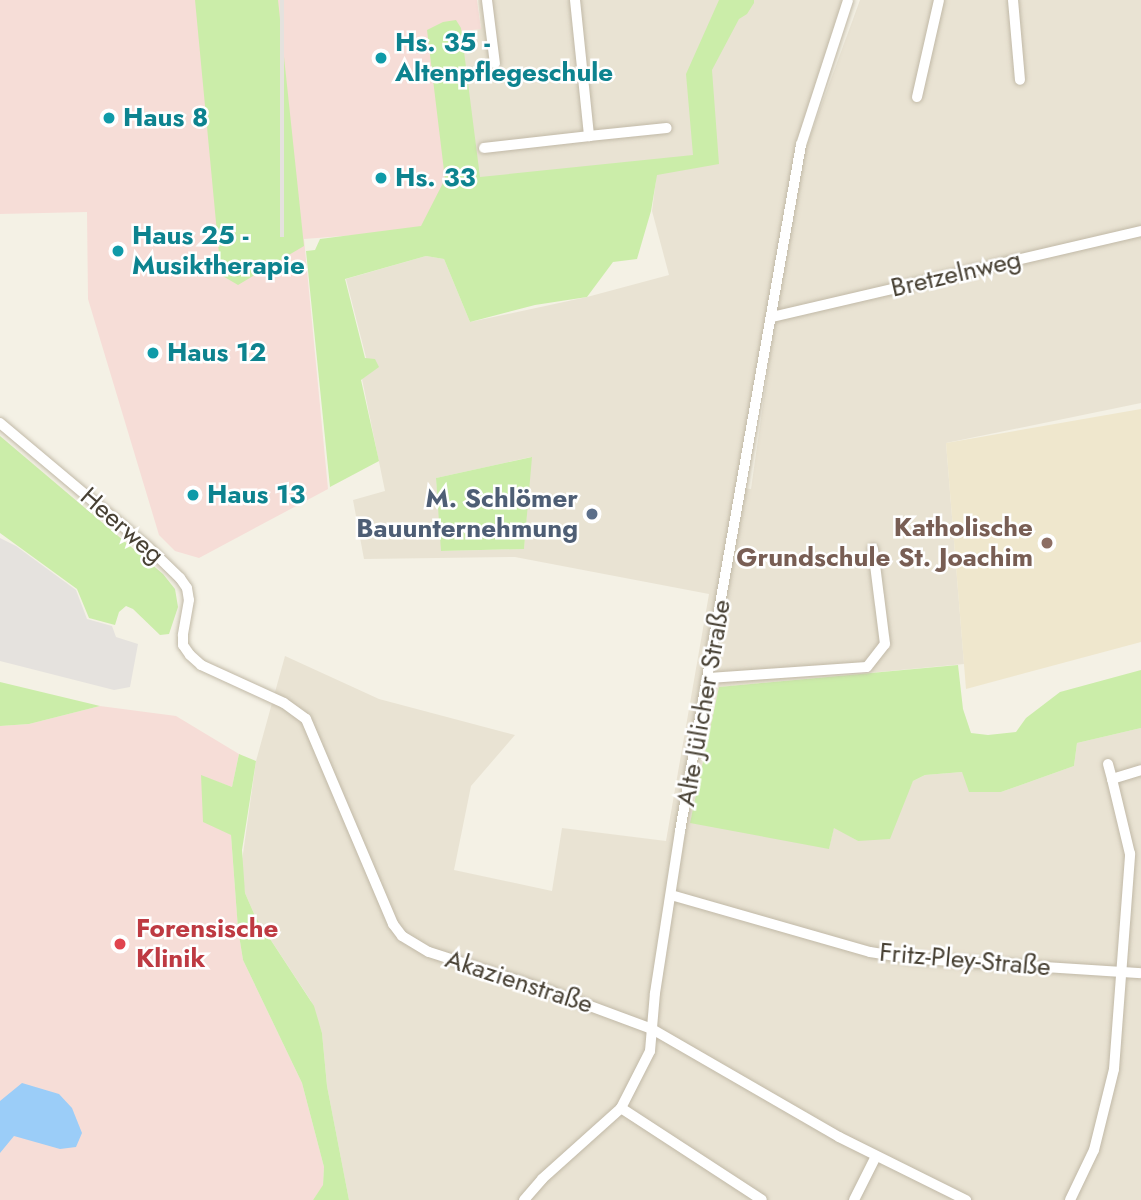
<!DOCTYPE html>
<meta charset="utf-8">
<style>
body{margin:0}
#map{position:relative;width:1141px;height:1200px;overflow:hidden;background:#f4f1e5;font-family:Jost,sans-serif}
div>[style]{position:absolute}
.residential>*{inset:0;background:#e9e3d3}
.education>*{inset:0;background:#efe7cd}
.medical>*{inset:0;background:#f6ddd7}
.green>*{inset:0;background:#cbeda9}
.parking>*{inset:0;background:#e5e2de;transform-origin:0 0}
.water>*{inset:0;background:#9bcdf8}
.roads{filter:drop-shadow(0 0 2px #c1b9a7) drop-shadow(0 0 2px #c1b9a7)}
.street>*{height:10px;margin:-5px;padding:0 5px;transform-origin:5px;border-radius:5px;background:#fff}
.dots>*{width:19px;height:19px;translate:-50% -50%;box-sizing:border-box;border:4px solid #fff;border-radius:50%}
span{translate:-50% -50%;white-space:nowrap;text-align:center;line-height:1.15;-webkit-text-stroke:5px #fff;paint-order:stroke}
.culture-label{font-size:26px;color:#0d838f;font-weight:700}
.left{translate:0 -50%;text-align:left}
.street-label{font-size:26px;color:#484134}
.service-label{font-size:26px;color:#4e5e75;font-weight:700}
.right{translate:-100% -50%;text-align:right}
.education-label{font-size:26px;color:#785e54;font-weight:700}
.health-label{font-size:26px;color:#be3a42;font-weight:700}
</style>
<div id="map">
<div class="residential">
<i style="clip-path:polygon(evenodd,478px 0,849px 0,808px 112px,742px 488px,751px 489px,775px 319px,1141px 233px,1141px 403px,946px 443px,964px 664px,720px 687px,829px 848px,834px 827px,858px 841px,906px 796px,913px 781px,925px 775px,962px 772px,1001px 792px,1074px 766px,1077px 743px,1141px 728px,1141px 1200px,349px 1200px,327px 1086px,322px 1033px,311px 1001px,255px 916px,245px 893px,241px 868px,256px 761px,285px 656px,379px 699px,515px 735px,471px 786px,454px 870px,552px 891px,562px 828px,666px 841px,709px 594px,515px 557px,364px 559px,353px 500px,385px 491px,362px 379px,370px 373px,346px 279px,426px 256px,444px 259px,470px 322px,587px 297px,669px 275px,652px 211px,656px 179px,461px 225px,438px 35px,481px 29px,478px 0,531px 457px,524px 549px,442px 551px,436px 478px,531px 457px)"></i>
<i style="clip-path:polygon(860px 0,1141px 0,1141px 229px,776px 314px,805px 150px)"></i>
</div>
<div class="education">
<i style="clip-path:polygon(1141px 409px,1141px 642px,966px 689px,946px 443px)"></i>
</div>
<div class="medical">
<i style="clip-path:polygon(0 0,477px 0,481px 29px,437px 34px,460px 227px,304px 239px,328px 489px,199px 558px,175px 551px,159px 535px,88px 299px,87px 212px,0 214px)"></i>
<i style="clip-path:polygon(100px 706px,176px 716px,239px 754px,232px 787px,201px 776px,231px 835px,238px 929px,243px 960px,302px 1083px,324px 1167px,323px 1186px,313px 1200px,0 1200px,0 726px,29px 724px)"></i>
</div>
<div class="green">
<i style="clip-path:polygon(195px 0,278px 0,304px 246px,238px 285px,221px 275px)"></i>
<i style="clip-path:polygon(719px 0,754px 0,754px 3px,747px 14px,739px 19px,712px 70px,719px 164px,657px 175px,651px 211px,637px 259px,613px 262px,587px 297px,535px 305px,470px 322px,444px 259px,426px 256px,345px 279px,365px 358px,375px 359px,379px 367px,361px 380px,379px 461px,330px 487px,306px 251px,315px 250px,320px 239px,421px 226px,445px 179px,427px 30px,443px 22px,456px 20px,461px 28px,480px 177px,693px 155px,686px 74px)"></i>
<i style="clip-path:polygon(0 436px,163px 574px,175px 589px,178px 607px,169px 634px,160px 635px,133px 609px,126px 606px,119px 612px,115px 625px,89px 618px,77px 589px,0 533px)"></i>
<i style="clip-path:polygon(532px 457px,524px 549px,441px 551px,436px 478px)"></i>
<i style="clip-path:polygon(958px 665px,963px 709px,971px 733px,988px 735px,1016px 732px,1026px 718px,1060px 692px,1141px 670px,1141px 728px,1077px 743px,1074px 766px,1001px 792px,969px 792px,962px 772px,925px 775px,913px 781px,890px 839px,858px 841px,834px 828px,829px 849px,690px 823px,719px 687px)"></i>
<i style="clip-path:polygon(0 682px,100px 706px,29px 724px,0 726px)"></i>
<i style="clip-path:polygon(239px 754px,256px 761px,242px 850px,245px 893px,255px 916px,314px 1006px,322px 1033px,327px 1086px,349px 1200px,313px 1200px,323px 1185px,324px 1167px,302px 1083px,243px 960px,238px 929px,231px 835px,203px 822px,201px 775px,232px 787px)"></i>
</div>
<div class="parking">
<i style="left:280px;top:0;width:4px;height:237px"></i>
<i style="clip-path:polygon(0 538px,16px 546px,76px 590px,87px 619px,112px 626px,116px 637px,138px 644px,130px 687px,114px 690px,0 661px)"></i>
</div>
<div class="water">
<i style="clip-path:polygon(22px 1083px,59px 1094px,72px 1108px,82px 1133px,76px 1147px,60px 1149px,14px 1136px,0 1153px,0 1101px)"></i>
</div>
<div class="roads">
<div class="street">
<i style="left:487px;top:0;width:64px;rotate:82.9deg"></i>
<i style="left:575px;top:0;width:137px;rotate:84.1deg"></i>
<i style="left:589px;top:136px;width:78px;rotate:-5.9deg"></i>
<i style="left:1013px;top:0;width:80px;rotate:85deg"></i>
<i style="left:917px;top:97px;width:99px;rotate:-77.2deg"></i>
<i style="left:484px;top:148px;width:106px;rotate:-6.5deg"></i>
<i style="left:772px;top:317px;width:379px;rotate:-13.1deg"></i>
<i style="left:0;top:423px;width:193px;rotate:40deg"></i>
<i style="left:148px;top:547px;width:45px;rotate:44.1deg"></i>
<i style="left:180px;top:578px;width:12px;rotate:55deg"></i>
<i style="left:187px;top:588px;width:12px;rotate:81deg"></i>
<i style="left:189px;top:600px;width:36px;rotate:100deg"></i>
<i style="left:183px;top:635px;width:10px;rotate:90deg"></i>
<i style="left:183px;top:645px;width:12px;rotate:55deg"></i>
<i style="left:190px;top:655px;width:15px;rotate:42deg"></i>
<i style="left:201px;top:665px;width:91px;rotate:24.6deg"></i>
<i style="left:284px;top:703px;width:27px;rotate:36deg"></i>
<i style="left:306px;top:719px;width:223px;rotate:67deg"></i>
<i style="left:393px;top:924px;width:15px;rotate:53deg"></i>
<i style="left:402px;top:936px;width:31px;rotate:31deg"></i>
<i style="left:429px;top:952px;width:124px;rotate:17.9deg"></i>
<i style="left:547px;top:990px;width:112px;rotate:20.4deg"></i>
<i style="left:652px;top:1029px;width:216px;rotate:30deg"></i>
<i style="left:839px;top:1137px;width:142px;rotate:26.4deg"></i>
<i style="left:709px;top:678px;width:158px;rotate:-4deg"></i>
<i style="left:867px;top:667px;width:29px;rotate:-52deg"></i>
<i style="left:885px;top:644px;width:96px;rotate:-97.2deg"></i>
<i style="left:1108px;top:764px;width:16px;rotate:75deg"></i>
<i style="left:671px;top:895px;width:207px;rotate:16deg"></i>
<i style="left:870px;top:952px;width:36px;rotate:9deg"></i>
<i style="left:906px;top:958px;width:235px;rotate:3.7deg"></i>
<i style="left:621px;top:1108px;width:168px;rotate:33.1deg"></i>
<i style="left:524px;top:1200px;width:28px;rotate:-49deg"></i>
<i style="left:542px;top:1179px;width:106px;rotate:-41.9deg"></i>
<i style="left:621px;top:1108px;width:64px;rotate:-63deg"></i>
<i style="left:650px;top:1051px;width:58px;rotate:-85.1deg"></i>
<i style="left:655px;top:993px;width:164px;rotate:-81.2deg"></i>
<i style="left:680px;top:831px;width:697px;rotate:-80deg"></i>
<i style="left:801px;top:145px;width:152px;rotate:-72deg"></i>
<i style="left:854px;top:1200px;width:49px;rotate:-63.4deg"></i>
<i style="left:1070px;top:1200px;width:55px;rotate:-64.4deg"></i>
<i style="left:1094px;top:1150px;width:83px;rotate:-76.1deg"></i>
<i style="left:1114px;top:1069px;width:216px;rotate:-85.7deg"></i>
<i style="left:1130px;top:854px;width:77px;rotate:-103.5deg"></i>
<i style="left:1112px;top:779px;width:30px;rotate:-17deg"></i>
</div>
</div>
<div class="dots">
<i style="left:381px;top:58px;background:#0f9aa8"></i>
<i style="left:109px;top:118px;background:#0f9aa8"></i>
<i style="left:381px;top:178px;background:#0f9aa8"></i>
<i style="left:118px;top:251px;background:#0f9aa8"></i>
<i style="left:153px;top:353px;background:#0f9aa8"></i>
<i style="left:193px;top:495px;background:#0f9aa8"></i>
<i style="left:592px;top:514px;background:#5c6f8a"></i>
<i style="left:1047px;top:543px;background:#8d6e63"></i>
<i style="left:120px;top:944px;background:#e0444e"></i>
</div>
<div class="culture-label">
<span class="left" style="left:395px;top:58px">Hs. 35 -<br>Altenpflegeschule</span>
<span class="left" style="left:123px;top:118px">Haus 8</span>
<span class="left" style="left:395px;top:178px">Hs. 33</span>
<span class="left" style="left:132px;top:251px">Haus 25 -<br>Musiktherapie</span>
<span class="left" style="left:167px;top:353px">Haus 12</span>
<span class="left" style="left:207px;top:495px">Haus 13</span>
</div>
<div class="street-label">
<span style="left:956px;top:274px;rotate:-13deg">Bretzelnweg</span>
<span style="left:122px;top:526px;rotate:41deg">Heerweg</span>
<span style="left:704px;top:703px;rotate:-80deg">Alte Jülicher Straße</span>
<span style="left:965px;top:960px;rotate:5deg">Fritz-Pley-Straße</span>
<span style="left:519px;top:982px;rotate:18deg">Akazienstraße</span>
</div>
<div class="service-label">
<span class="right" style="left:578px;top:514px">M. Schlömer<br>Bauunternehmung</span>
</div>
<div class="education-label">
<span class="right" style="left:1033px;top:543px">Katholische<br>Grundschule St. Joachim</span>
</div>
<div class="health-label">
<span class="left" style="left:136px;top:944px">Forensische<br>Klinik</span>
</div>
</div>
